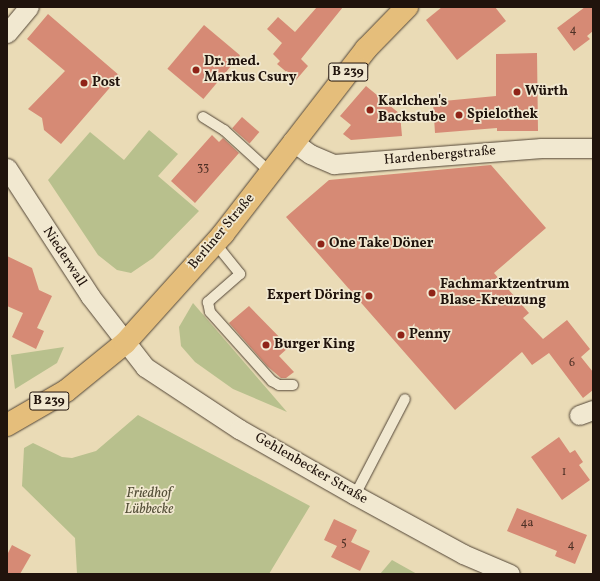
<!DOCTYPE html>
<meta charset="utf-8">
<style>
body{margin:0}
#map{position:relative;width:600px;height:581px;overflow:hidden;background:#eadbb6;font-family:Vollkorn,serif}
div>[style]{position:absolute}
.green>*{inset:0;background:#b8c08d}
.building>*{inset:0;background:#d68a75;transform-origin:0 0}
.roads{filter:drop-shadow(0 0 1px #524536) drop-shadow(0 0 1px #524536)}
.lane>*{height:10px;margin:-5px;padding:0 5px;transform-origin:5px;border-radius:5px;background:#f1e8d0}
.street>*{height:19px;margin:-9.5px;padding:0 9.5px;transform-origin:9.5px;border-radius:9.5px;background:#f1e8d0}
.primary>*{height:22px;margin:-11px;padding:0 11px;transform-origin:11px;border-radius:11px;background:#e5be7b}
.dots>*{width:11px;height:11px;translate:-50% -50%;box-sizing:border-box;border:2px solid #f1e8d0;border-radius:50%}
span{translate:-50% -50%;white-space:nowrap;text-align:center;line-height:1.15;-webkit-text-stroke:3.5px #f1e8d0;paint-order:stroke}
.number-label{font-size:12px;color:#4e3126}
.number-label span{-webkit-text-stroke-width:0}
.shield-label span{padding:1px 3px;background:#f1e8d0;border:1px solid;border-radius:3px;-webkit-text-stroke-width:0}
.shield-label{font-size:13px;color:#20130c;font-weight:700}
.poi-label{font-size:14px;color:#20130c;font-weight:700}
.left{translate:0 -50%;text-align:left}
.right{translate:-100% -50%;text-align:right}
.street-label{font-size:14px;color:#20130c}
.park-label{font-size:14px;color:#555039;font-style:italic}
.frame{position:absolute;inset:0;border:8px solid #20130c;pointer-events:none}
</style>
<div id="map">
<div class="green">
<i style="clip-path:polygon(149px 130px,178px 154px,158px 176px,199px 211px,153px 258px,131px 273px,117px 270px,98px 255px,48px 180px,90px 132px,124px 160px)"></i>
<i style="clip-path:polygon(193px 303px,287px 412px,233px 389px,195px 362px,181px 346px,179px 327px)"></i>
<i style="clip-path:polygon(64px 347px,57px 363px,15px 389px,11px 355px)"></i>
<i style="clip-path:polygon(138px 415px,310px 506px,269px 574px,77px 574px,75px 538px,22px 486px,24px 448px,33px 443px,62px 457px,72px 458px,96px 451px)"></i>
<i style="clip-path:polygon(392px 560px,417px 574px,380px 574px)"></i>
</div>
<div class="building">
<i style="clip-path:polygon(317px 7px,343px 7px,301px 59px,308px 66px,296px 80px,277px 64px,280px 61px,273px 54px,282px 43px,267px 29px,278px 17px,295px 32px)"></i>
<i style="clip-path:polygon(442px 7px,495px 7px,506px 21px,457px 60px,426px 20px)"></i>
<i style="clip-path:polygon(585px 7px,593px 7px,593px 31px,587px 36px,590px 39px,574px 51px,557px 28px)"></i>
<i style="clip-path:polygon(48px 14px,120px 76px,61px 144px,44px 130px,42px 118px,28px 109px,65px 71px,27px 39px)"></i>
<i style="left:204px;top:25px;width:47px;height:57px;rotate:40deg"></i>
<i style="clip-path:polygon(537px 53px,538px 131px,497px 131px,497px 128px,435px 133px,433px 102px,496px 96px,496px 54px)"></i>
<i style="clip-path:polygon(366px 86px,400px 114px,402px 136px,351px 140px,343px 134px,351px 125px,340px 116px)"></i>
<i style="left:242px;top:117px;width:23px;height:15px;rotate:41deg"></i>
<i style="clip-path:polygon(212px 135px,219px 142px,223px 138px,239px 153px,195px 203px,171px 181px)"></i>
<i style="clip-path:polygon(491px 165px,546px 228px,494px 273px,529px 313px,523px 318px,543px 339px,567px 320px,590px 349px,581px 357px,593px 372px,593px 390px,583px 398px,549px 353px,532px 365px,522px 352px,455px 410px,286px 217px,329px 180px)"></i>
<i style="clip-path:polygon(7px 256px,32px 268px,39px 290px,52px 296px,37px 328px,44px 331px,36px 349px,12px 337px,23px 313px,7px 306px)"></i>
<i style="clip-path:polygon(249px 306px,289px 347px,279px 356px,294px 372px,286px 378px,281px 378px,267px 366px,229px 323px)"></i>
<i style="clip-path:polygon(559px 437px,570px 453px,575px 450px,583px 462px,579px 465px,590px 480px,562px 500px,531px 457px)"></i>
<i style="clip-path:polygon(517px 508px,587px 535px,575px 564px,555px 556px,557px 551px,507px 531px)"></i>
<i style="clip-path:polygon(334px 519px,357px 530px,351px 542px,370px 551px,360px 571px,331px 557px,337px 546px,324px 540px)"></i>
<i style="clip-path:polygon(12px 545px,31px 555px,20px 574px,7px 574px,7px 555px)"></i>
</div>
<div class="roads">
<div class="lane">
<i style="left:203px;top:117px;width:25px;rotate:32deg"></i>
<i style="left:224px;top:130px;width:62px;rotate:42.4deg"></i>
<i style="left:215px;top:243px;width:40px;rotate:51deg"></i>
<i style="left:240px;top:274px;width:43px;rotate:138.8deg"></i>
<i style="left:208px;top:302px;width:10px;rotate:79deg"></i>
<i style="left:210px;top:312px;width:93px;rotate:48.1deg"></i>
<i style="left:272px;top:381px;width:8px;rotate:30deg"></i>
<i style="left:279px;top:385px;width:14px"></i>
<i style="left:355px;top:495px;width:108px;rotate:-62.5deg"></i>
</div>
<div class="street">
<i style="left:7px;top:33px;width:34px;rotate:-50deg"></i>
<i style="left:292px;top:141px;width:22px;rotate:36deg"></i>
<i style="left:310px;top:154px;width:26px;rotate:23deg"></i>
<i style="left:334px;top:164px;width:208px;rotate:-4.4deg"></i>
<i style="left:541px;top:148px;width:52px"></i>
<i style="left:7px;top:168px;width:153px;rotate:57deg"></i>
<i style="left:90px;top:296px;width:90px;rotate:52.2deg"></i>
<i style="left:145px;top:367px;width:113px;rotate:33.4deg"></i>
<i style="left:239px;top:429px;width:133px;rotate:29.6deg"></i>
<i style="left:355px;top:495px;width:123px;rotate:28.6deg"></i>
<i style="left:463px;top:554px;width:51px;rotate:23.1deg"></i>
<i style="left:579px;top:415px;width:15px;rotate:-20deg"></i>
</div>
<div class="primary">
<i style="left:7px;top:425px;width:68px;rotate:-30deg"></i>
<i style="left:66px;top:391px;width:76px;rotate:-39.1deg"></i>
<i style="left:125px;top:343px;width:147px;rotate:-48deg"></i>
<i style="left:223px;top:234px;width:234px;rotate:-52.3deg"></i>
<i style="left:366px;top:49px;width:59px;rotate:-45.7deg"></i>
</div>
</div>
<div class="dots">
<i style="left:196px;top:70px;background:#8f2418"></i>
<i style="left:84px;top:83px;background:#8f2418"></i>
<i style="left:517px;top:92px;background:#8f2418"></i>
<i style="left:370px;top:110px;background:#8f2418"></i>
<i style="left:459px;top:115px;background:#8f2418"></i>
<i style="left:321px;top:244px;background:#8f2418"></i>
<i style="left:432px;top:293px;background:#8f2418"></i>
<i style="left:369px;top:296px;background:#8f2418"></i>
<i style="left:401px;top:335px;background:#8f2418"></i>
<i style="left:266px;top:345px;background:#8f2418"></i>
</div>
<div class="number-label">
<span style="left:573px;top:31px">4</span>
<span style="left:203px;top:169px">33</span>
<span style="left:572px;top:364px">6</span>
<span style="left:564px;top:473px">1</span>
<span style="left:527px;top:524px">4a</span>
<span style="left:344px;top:544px">5</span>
<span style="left:571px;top:546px">4</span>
</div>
<div class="shield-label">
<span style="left:348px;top:72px">B 239</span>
<span style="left:49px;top:401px">B 239</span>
</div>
<div class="poi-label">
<span class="left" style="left:204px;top:70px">Dr. med.<br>Markus Csury</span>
<span class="left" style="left:92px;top:83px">Post</span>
<span class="left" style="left:525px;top:92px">Würth</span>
<span class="left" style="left:378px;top:110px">Karlchen's<br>Backstube</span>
<span class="left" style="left:467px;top:115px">Spielothek</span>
<span class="left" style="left:329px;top:244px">One Take Döner</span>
<span class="left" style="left:440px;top:293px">Fachmarktzentrum<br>Blase-Kreuzung</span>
<span class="right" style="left:361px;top:296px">Expert Döring</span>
<span class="left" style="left:409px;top:335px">Penny</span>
<span class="left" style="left:274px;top:345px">Burger King</span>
</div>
<div class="street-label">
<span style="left:440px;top:156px;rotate:-5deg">Hardenbergstraße</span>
<span style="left:222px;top:232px;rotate:-50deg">Berliner Straße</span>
<span style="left:64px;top:257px;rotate:57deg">Niederwall</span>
<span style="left:311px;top:469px;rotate:30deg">Gehlenbecker Straße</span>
</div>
<div class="park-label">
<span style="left:149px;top:502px">Friedhof<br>Lübbecke</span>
</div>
<div class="frame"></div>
</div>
